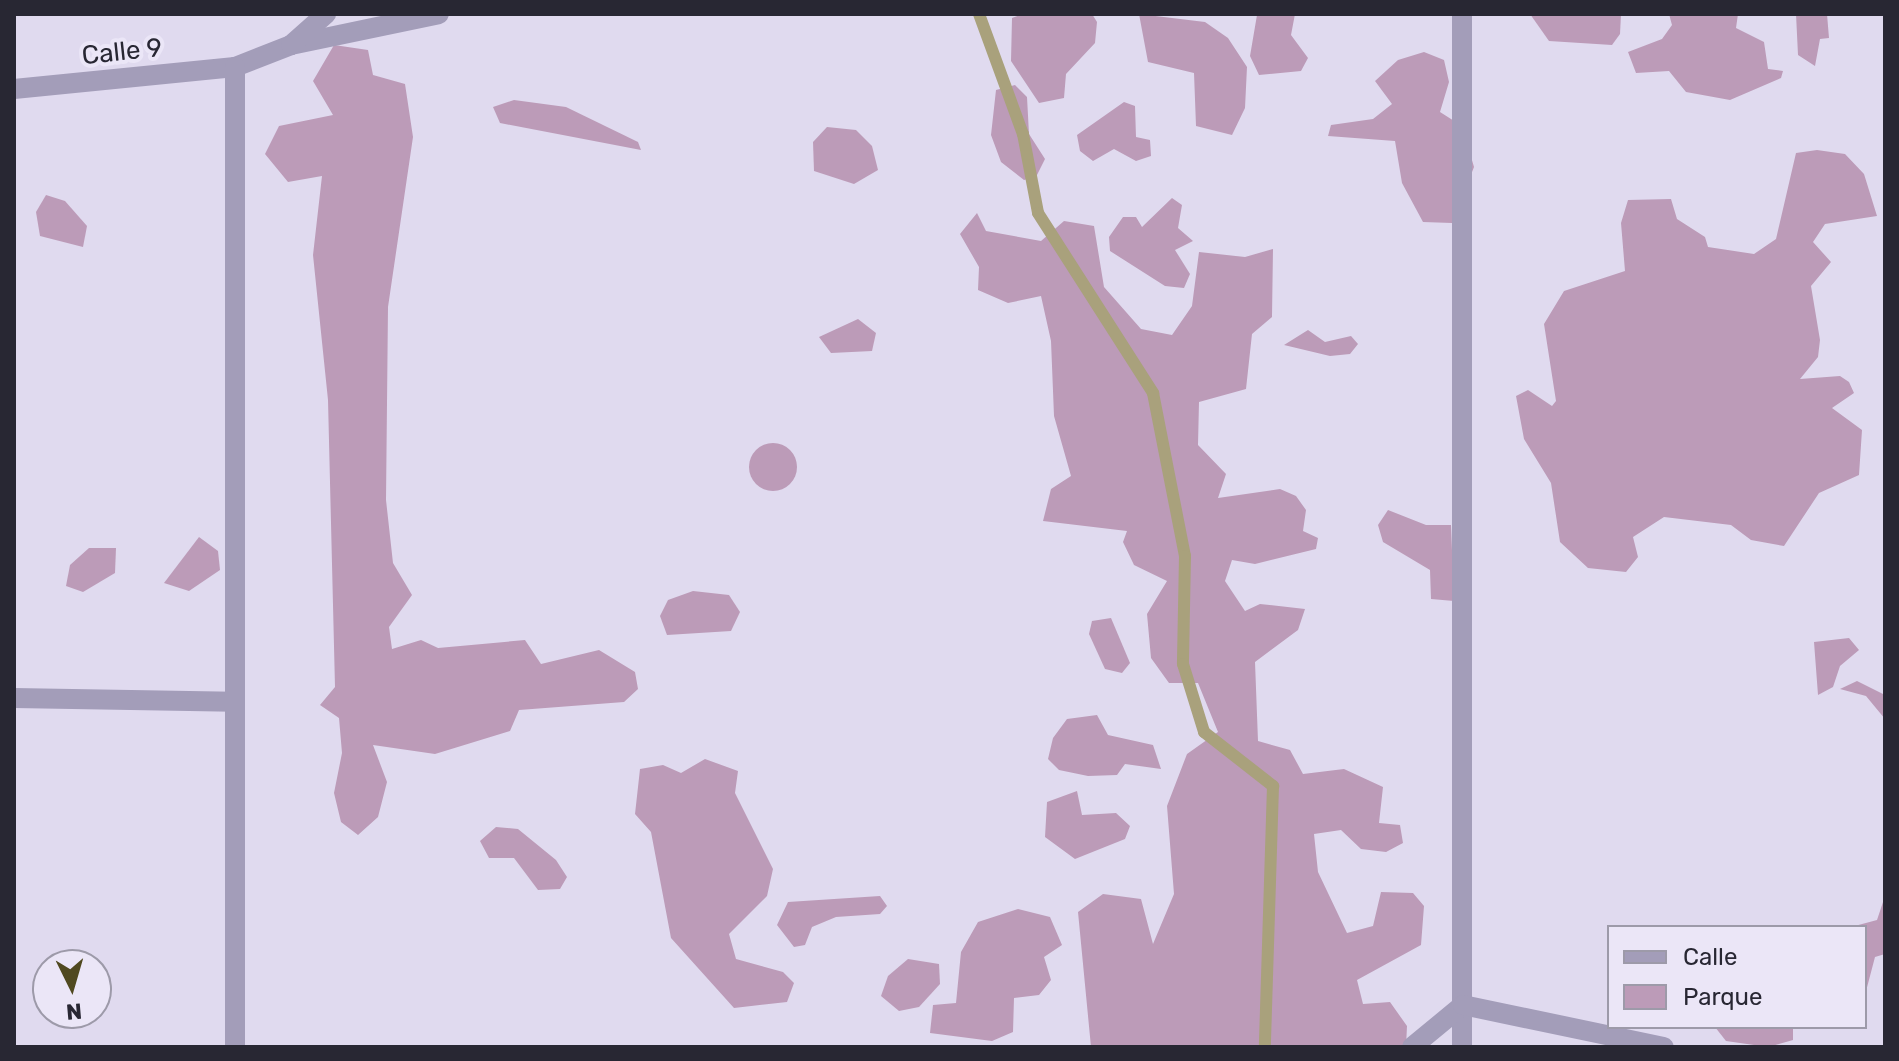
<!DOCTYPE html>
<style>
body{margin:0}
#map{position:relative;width:1899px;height:1061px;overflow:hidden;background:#e0daef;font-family:Rubik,sans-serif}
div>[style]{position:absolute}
.green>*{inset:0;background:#bc9bb8}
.round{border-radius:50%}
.stream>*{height:12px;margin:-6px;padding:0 6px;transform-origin:6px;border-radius:6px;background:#a9a17c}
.street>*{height:20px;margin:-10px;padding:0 10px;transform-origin:10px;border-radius:10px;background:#a39db9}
span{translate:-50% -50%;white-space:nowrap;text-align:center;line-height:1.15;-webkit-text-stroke:8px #ebe6f7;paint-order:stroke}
.street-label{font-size:26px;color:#282733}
.frame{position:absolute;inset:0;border:16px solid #282733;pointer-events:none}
.legend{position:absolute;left:1607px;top:925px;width:260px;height:104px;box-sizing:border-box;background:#ebe6f7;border:2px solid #9d9aa9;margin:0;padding:10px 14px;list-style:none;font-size:24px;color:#282733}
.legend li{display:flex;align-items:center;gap:16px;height:40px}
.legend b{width:40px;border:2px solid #9d9aa9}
.north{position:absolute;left:32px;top:949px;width:80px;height:80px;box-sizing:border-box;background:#ebe6f7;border:2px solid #9d9aa9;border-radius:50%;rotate:175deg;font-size:22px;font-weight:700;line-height:32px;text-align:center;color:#282733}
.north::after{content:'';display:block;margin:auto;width:28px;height:36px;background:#504920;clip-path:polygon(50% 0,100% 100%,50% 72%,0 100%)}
</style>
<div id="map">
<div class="green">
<i style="clip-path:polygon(1023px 14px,1092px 14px,1097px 22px,1095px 43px,1066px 74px,1064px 98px,1039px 103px,1011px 61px,1012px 18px)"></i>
<i style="clip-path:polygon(1139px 14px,1205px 22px,1228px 38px,1247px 67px,1245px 108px,1232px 135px,1196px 126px,1194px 73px,1148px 62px)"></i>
<i style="clip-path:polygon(1295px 14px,1291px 35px,1308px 58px,1301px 71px,1259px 75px,1250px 56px,1257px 15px)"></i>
<i style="clip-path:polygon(1530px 14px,1621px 14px,1620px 34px,1612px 45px,1549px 41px)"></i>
<i style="clip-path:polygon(1669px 14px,1738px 14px,1736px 28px,1764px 42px,1768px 69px,1783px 71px,1781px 78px,1730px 100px,1686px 92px,1669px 71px,1636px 73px,1628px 52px,1662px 39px,1672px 25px)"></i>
<i style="clip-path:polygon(1796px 14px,1827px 14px,1829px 38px,1820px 39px,1815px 66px,1798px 55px)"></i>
<i style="clip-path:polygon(334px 45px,368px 50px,373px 75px,405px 84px,413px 137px,388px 307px,386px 500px,393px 563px,412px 595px,389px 627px,392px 649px,421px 640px,438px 648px,525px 640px,541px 664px,599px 650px,635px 672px,638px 689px,624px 702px,519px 710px,510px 731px,435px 754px,373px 745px,387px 782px,378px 817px,358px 835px,341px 822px,334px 793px,342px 753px,339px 718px,320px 705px,335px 687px,328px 400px,313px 255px,322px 176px,288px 182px,265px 154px,279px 126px,333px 115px,313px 81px)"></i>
<i style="clip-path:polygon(1424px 52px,1444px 60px,1449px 82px,1440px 112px,1462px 126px,1474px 167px,1452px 223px,1423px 222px,1402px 183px,1395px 141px,1328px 136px,1331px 125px,1373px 119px,1392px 104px,1375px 81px,1398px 60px)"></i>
<i style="clip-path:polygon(1015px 85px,1027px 97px,1029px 134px,1045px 159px,1036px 177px,1024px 180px,1001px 162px,991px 135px,996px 90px)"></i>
<i style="clip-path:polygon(514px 100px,566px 107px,638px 142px,641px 150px,500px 123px,493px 107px)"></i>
<i style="clip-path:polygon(1124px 102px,1135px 106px,1136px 137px,1150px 140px,1151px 156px,1136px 161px,1114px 149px,1093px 161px,1080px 151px,1077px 135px)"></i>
<i style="clip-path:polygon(827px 127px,856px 130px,872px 146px,878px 170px,854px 184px,814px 171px,813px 142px)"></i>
<i style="clip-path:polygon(1817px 150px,1845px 154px,1864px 174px,1877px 216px,1825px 224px,1813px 242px,1831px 262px,1811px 286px,1820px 340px,1818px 357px,1800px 379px,1840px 376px,1849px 382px,1854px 393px,1832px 408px,1862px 430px,1859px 475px,1819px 493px,1784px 546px,1751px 540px,1731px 525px,1664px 517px,1633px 537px,1638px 557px,1626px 572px,1588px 568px,1560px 542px,1551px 483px,1524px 439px,1516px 396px,1528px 390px,1552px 406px,1556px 401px,1544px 324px,1564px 291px,1625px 271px,1621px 223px,1628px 200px,1671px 199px,1677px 219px,1705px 237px,1708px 247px,1754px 254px,1776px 239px,1796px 153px)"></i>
<i style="clip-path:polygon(46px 195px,65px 201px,87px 226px,83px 247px,40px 236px,36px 212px)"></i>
<i style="clip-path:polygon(1172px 198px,1182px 205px,1178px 228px,1193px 241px,1175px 250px,1190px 274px,1184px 288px,1165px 286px,1110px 251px,1109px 237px,1123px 217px,1136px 217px,1142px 227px)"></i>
<i style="clip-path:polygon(977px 213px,986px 231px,1041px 241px,1064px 221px,1094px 226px,1104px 287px,1141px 329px,1172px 335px,1192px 306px,1199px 252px,1245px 257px,1273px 249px,1272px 317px,1252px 334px,1246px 389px,1199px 402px,1198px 445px,1226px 474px,1218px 498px,1280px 489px,1296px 496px,1306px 510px,1303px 531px,1318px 538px,1316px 549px,1255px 564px,1232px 560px,1225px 581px,1245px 611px,1260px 604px,1305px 609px,1298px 630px,1255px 662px,1258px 741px,1290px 750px,1303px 774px,1344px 769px,1383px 787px,1379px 823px,1400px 825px,1403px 843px,1386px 852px,1361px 849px,1341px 830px,1314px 834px,1318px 872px,1347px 933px,1373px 926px,1381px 892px,1413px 893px,1424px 906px,1421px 945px,1357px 980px,1363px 1004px,1390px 1002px,1407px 1026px,1406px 1047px,1091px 1047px,1078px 912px,1103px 894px,1141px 899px,1153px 944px,1174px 894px,1167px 806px,1187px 754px,1218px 732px,1198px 683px,1169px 683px,1151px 658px,1147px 614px,1167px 581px,1134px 565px,1123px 542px,1127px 531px,1043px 521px,1051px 489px,1071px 476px,1054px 416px,1051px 341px,1041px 296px,1008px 303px,978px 290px,979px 267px,960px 234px)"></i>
<i style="clip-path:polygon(858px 319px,876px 333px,872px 351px,831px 353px,819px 337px)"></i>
<i style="clip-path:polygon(1308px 330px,1325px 342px,1351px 336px,1358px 344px,1350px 354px,1330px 356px,1284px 345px)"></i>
<i class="round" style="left:749px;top:443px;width:48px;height:48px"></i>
<i style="clip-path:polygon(1388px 510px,1426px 525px,1451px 525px,1454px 601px,1431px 599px,1430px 570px,1383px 542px,1378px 525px)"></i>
<i style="clip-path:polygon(199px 537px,218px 551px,220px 570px,189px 591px,164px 583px)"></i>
<i style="clip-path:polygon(89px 548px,116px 548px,115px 573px,83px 592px,66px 586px,70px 565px)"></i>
<i style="clip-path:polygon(693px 591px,729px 595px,740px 612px,731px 631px,667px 635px,660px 616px,668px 600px)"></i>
<i style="clip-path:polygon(1111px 618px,1130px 663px,1122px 673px,1105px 669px,1089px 634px,1092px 621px)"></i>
<i style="clip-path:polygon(1849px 638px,1859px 650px,1840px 666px,1833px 687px,1818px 695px,1814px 642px)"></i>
<i style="clip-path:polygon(1857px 681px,1885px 695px,1885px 719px,1866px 696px,1840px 689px)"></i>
<i style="clip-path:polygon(1097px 715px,1108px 735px,1153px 745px,1161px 769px,1125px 764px,1117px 775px,1088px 776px,1059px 770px,1048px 759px,1053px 738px,1067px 719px)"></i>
<i style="clip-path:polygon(705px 759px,738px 771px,735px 793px,773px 869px,767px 896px,729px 934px,736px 959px,783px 972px,794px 983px,787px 1002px,734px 1008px,671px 938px,651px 832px,635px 814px,640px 769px,663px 765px,681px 773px)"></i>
<i style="clip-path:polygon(1077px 791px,1082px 815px,1116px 813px,1130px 826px,1125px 839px,1075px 859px,1045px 837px,1047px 802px)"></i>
<i style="clip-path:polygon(496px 827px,518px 829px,556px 860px,567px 877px,560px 889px,538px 890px,514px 858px,489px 858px,480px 841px)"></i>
<i style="clip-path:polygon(880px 896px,887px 906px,880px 914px,836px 917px,812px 927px,805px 945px,794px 947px,777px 925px,788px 902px)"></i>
<i style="clip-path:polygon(1883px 902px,1885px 954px,1875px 957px,1865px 995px,1865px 927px,1851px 927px,1877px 920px)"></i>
<i style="clip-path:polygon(1018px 909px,1050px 917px,1062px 945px,1044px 957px,1051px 980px,1039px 995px,1014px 998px,1013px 1032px,992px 1041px,930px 1033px,933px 1005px,956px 1003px,961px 952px,978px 922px)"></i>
<i style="clip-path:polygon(908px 959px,939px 964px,940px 984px,919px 1007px,899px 1011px,881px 996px,888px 976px)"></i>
<i style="clip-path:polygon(1715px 1027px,1793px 1027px,1793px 1040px,1768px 1047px,1726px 1041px)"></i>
</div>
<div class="stream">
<i style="left:979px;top:14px;width:128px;rotate:69.9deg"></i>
<i style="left:1023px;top:134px;width:80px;rotate:79.2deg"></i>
<i style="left:1038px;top:213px;width:214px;rotate:57.4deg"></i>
<i style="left:1153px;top:393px;width:166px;rotate:78.9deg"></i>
<i style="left:1185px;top:556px;width:108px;rotate:91.1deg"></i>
<i style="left:1183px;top:664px;width:71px;rotate:72.8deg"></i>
<i style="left:1204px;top:732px;width:88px;rotate:38deg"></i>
<i style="left:1273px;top:786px;width:261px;rotate:91.8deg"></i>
</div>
<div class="street">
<i style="left:1462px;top:14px;width:1033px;rotate:90deg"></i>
<i style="left:291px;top:45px;width:151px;rotate:-11.8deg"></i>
<i style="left:14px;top:89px;width:222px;rotate:-5.7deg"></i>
<i style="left:235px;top:67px;width:60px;rotate:-21.4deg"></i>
<i style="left:291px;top:45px;width:47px;rotate:-41.5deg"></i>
<i style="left:14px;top:698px;width:219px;rotate:1deg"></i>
<i style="left:235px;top:1047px;width:980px;rotate:-90deg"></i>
<i style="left:1412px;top:1047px;width:66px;rotate:-39.5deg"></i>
<i style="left:1463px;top:1005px;width:205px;rotate:11.8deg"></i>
</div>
<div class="street-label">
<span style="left:122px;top:52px;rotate:-6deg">Calle 9</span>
</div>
<div class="frame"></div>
<ul class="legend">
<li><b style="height:10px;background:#a39db9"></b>Calle</li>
<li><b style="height:22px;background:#bc9bb8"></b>Parque</li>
</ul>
<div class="north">N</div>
</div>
